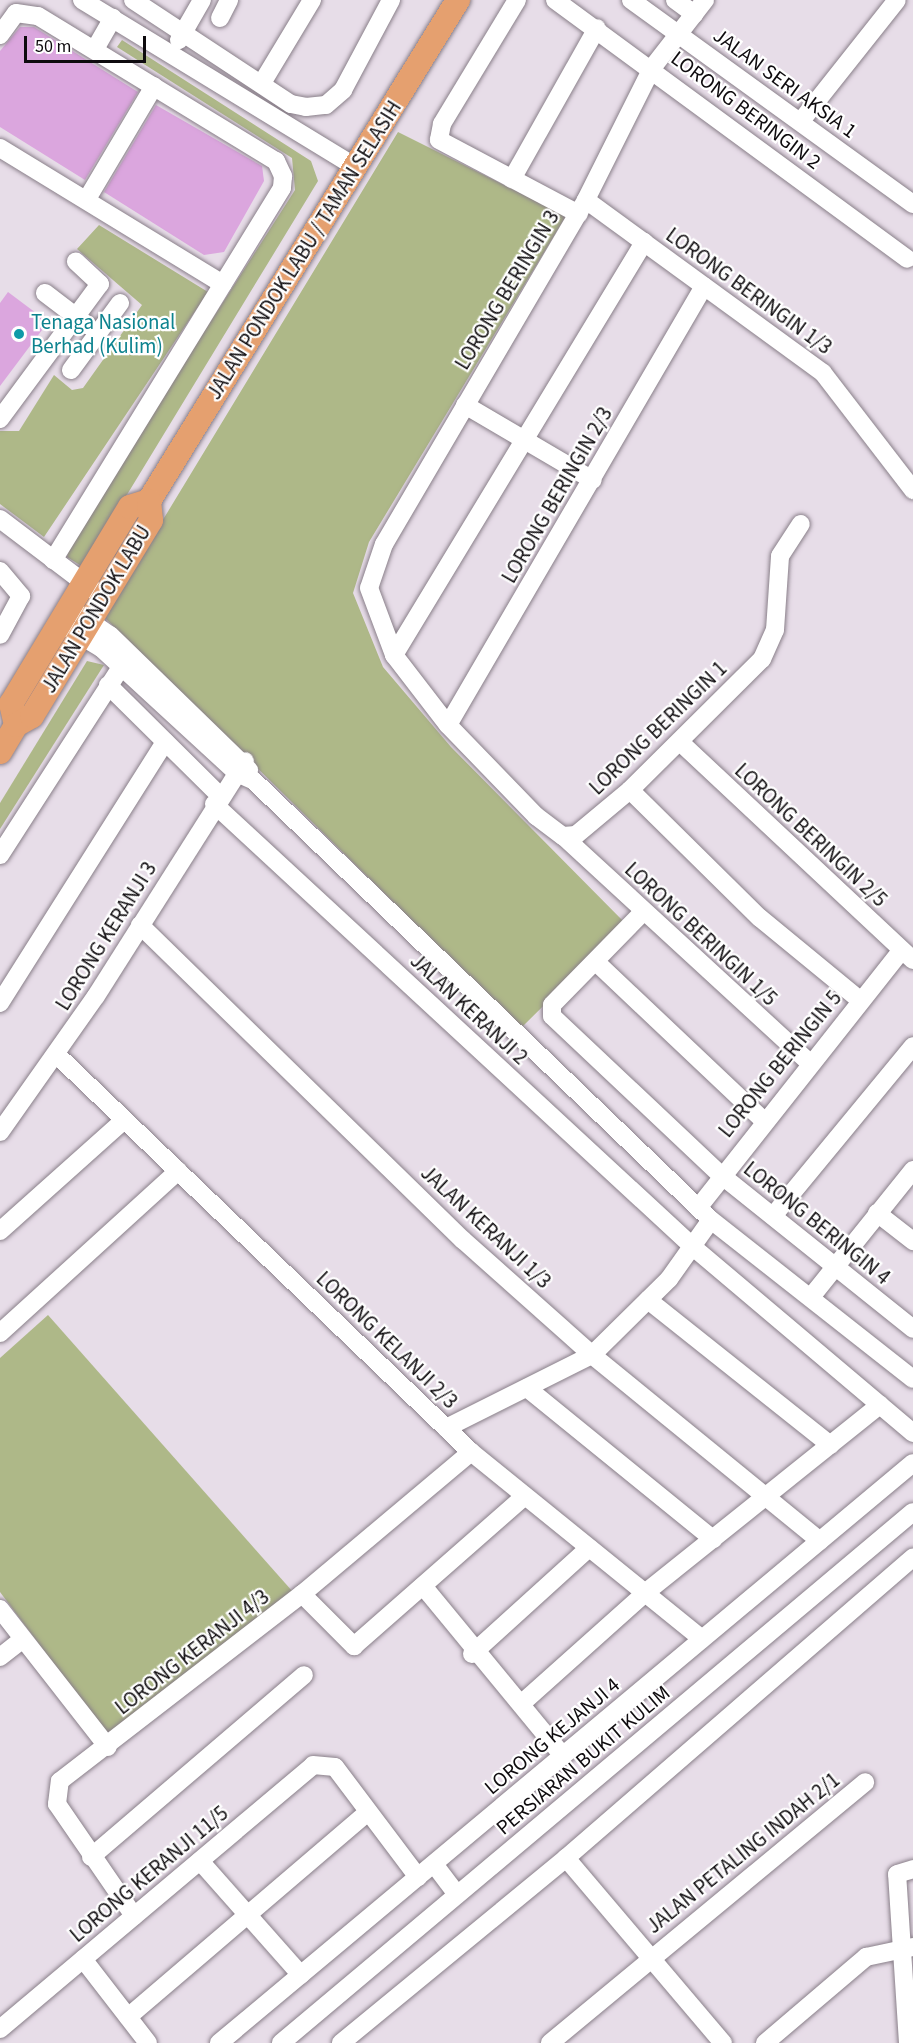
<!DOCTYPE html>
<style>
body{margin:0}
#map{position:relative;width:913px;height:2043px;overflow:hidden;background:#e7dde8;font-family:"Source Sans 3",sans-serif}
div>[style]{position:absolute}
.green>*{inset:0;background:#aeb888}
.building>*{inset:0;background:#dba6de}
.roads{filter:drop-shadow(0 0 2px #897f89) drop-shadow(0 0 2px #897f89)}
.minor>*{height:18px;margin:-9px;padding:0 9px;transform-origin:9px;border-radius:9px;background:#fff}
.major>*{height:24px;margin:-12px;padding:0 12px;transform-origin:12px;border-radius:12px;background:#e5a06f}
.dots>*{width:16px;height:16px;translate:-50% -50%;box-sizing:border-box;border:3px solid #fff;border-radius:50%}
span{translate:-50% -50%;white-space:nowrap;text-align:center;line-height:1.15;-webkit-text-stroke:4.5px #fff;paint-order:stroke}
.street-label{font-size:21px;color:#0e0b0e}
.culture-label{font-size:21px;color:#0d838f}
.left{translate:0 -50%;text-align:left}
.scale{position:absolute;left:24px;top:36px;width:122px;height:27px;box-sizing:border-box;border:3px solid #0e0b0e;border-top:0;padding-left:8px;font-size:18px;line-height:21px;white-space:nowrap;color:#0e0b0e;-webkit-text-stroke:4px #fff;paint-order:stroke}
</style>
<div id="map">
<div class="green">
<i style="clip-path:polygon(122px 40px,311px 161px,318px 181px,83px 567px,67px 557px,70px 541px,295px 190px,292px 158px,117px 47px)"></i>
<i style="clip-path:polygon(398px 132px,566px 216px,369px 542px,353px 593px,383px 667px,451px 747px,626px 924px,521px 1028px,104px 617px)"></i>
<i style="clip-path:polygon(99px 225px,208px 292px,44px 537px,0 504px,0 431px,19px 431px,54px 375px,72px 390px,83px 388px,142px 305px,77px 249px)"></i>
<i style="clip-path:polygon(87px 661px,104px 665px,0 829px,0 803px)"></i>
<i style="clip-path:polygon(48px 1315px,293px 1592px,110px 1739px,0 1592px,0 1358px)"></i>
</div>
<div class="building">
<i style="clip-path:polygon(20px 27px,34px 27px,138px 92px,85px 180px,0 127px,0 51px)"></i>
<i style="clip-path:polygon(156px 105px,262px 166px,264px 181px,224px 252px,204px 255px,104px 192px)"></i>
<i style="clip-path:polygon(8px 292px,48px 322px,0 386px,0 303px)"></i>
</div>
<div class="roads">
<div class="minor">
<i style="left:82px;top:0;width:321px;rotate:31.4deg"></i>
<i style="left:133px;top:0;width:189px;rotate:33.4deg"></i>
<i style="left:291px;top:104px;width:15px;rotate:11deg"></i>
<i style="left:306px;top:107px;width:20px;rotate:-6deg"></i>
<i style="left:326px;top:105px;width:23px;rotate:-41deg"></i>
<i style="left:343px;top:90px;width:102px;rotate:-61.9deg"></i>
<i style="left:517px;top:0;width:145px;rotate:121.2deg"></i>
<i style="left:442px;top:124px;width:16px;rotate:101deg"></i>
<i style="left:439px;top:140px;width:158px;rotate:27.9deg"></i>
<i style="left:555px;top:0;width:437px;rotate:36.3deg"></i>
<i style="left:631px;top:0;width:348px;rotate:35.9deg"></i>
<i style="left:675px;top:0;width:24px;rotate:36deg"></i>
<i style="left:705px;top:0;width:86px;rotate:127.9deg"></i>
<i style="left:652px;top:68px;width:148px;rotate:116.6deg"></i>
<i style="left:586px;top:200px;width:399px;rotate:120.4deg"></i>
<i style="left:384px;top:544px;width:46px;rotate:108.8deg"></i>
<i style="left:369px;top:588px;width:72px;rotate:69.5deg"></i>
<i style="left:394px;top:655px;width:88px;rotate:52.4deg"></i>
<i style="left:448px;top:725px;width:127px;rotate:46deg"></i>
<i style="left:536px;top:816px;width:34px;rotate:37deg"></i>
<i style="left:563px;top:836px;width:13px;rotate:-4deg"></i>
<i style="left:576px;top:835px;width:70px;rotate:-39.8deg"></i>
<i style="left:630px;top:790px;width:186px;rotate:-44.8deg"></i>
<i style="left:762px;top:659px;width:32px;rotate:-66deg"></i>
<i style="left:775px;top:630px;width:74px;rotate:-86.1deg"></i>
<i style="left:780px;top:556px;width:38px;rotate:-57deg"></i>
<i style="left:220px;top:18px;width:20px;rotate:-63deg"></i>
<i style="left:0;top:35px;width:27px;rotate:-54deg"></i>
<i style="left:16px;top:13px;width:22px;rotate:8deg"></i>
<i style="left:38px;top:16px;width:279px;rotate:31.4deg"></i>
<i style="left:276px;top:161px;width:17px;rotate:65deg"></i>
<i style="left:283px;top:176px;width:12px;rotate:95deg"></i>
<i style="left:282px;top:188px;width:437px;rotate:121.6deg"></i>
<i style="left:179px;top:40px;width:46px;rotate:-60.1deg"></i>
<i style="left:95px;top:49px;width:36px;rotate:-60deg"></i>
<i style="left:262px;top:83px;width:97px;rotate:-58.9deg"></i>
<i style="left:801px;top:121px;width:154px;rotate:-51.6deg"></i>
<i style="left:0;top:148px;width:261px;rotate:31.4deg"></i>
<i style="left:512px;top:179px;width:173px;rotate:-60.6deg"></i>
<i style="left:87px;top:199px;width:131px;rotate:-59.3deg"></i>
<i style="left:586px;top:200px;width:293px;rotate:36.1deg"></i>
<i style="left:823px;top:373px;width:148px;rotate:52.4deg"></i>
<i style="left:45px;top:293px;width:53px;rotate:37.3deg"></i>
<i style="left:71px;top:370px;width:83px;rotate:-53.8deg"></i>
<i style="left:465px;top:405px;width:148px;rotate:30.4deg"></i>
<i style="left:0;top:419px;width:168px;rotate:-53.5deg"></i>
<i style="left:100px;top:284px;width:33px;rotate:-137deg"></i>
<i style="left:0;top:519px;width:131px;rotate:37.2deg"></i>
<i style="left:0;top:571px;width:33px;rotate:50deg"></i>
<i style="left:21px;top:596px;width:44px;rotate:118.3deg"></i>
<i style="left:81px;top:615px;width:35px;rotate:35deg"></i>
<i style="left:110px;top:635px;width:194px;rotate:44.2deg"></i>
<i style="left:71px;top:630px;width:35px;rotate:31deg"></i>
<i style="left:101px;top:648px;width:185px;rotate:42.6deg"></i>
<i style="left:237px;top:773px;width:17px;rotate:24deg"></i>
<i style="left:253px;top:780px;width:635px;rotate:43.85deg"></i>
<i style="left:711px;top:1220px;width:257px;rotate:38.2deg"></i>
<i style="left:394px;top:655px;width:483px;rotate:-58.8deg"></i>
<i style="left:108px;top:685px;width:158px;rotate:44.7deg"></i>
<i style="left:448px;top:725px;width:508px;rotate:-59.75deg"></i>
<i style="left:680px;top:742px;width:319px;rotate:43.1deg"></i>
<i style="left:630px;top:790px;width:182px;rotate:44.6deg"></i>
<i style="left:760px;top:918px;width:129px;rotate:39.4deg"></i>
<i style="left:214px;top:804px;width:652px;rotate:42.76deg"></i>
<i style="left:693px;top:1247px;width:288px;rotate:40.2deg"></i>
<i style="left:563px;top:836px;width:335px;rotate:42.6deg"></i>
<i style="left:0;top:855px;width:224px;rotate:-57.2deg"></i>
<i style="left:643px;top:912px;width:130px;rotate:134.4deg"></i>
<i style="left:552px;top:1005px;width:11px;rotate:90deg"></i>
<i style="left:552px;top:1016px;width:232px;rotate:43.3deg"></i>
<i style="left:721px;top:1175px;width:246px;rotate:38.7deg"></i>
<i style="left:140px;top:925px;width:451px;rotate:44.3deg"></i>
<i style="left:463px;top:1240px;width:173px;rotate:41.7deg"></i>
<i style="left:592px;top:1355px;width:294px;rotate:39.2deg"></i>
<i style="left:596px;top:962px;width:231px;rotate:43.4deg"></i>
<i style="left:0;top:1003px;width:309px;rotate:-57.7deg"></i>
<i style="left:57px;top:1055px;width:574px;rotate:43.8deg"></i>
<i style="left:471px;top:1452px;width:297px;rotate:39deg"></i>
<i style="left:0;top:1132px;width:166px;rotate:-54.8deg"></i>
<i style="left:96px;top:996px;width:278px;rotate:-57.6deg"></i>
<i style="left:698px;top:1208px;width:328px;rotate:-51.7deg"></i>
<i style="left:877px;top:1213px;width:46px;rotate:37.9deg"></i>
<i style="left:773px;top:1216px;width:220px;rotate:-50.5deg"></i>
<i style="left:0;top:1231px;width:166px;rotate:-41.8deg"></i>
<i style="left:811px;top:1297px;width:163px;rotate:-51.2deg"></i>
<i style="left:648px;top:1300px;width:233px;rotate:38.5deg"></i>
<i style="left:0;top:1333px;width:241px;rotate:-42.3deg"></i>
<i style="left:527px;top:1388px;width:240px;rotate:39.1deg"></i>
<i style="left:446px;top:1428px;width:163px;rotate:-26.6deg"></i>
<i style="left:592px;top:1355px;width:108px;rotate:-44.6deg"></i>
<i style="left:669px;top:1279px;width:72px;rotate:-54.6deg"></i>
<i style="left:423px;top:1586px;width:220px;rotate:50.5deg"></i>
<i style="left:302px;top:1594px;width:74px;rotate:45deg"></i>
<i style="left:354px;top:1646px;width:227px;rotate:-41.3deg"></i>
<i style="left:0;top:1609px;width:175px;rotate:52deg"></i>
<i style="left:472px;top:1654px;width:158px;rotate:-42.2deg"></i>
<i style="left:0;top:1657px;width:29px;rotate:-38deg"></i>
<i style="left:521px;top:1704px;width:166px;rotate:-41.8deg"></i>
<i style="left:645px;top:1593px;width:301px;rotate:-38.7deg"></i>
<i style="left:91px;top:1857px;width:280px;rotate:-40.5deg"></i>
<i style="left:566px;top:1858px;width:243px;rotate:49.7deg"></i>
<i style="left:200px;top:1861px;width:152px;rotate:48.5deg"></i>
<i style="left:434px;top:1864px;width:38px;rotate:53deg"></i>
<i style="left:134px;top:1916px;width:136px;rotate:-124.5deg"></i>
<i style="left:57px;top:1804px;width:23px;rotate:-83deg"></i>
<i style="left:60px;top:1781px;width:306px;rotate:-37.7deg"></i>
<i style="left:302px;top:1594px;width:221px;rotate:-40deg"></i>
<i style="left:83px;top:1959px;width:106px;rotate:52.3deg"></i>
<i style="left:128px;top:2017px;width:316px;rotate:-40.5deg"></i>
<i style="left:0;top:2029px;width:409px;rotate:-40.1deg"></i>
<i style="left:313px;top:1765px;width:22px;rotate:5deg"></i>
<i style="left:335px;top:1767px;width:138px;rotate:53deg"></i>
<i style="left:219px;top:2043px;width:904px;rotate:-39.89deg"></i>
<i style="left:281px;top:2043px;width:825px;rotate:-40.04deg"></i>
<i style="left:341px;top:2043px;width:291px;rotate:-39.4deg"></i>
<i style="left:566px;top:1858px;width:459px;rotate:-40.9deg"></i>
<i style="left:550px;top:2043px;width:409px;rotate:-39.6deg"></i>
<i style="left:765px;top:2043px;width:133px;rotate:-40.4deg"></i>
<i style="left:866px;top:1957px;width:48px;rotate:-12deg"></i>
<i style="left:908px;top:2043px;width:169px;rotate:-93.7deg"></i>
<i style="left:897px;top:1874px;width:17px;rotate:-17deg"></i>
</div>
<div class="major">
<i style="left:149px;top:501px;width:589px;rotate:-58.34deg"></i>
<i style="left:16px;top:725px;width:22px;rotate:-103deg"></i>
<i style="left:11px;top:704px;width:230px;rotate:-58.9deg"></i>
<i style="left:130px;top:507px;width:20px;rotate:-18deg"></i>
<i style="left:0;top:752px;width:31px;rotate:-59deg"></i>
<i style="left:16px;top:725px;width:18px;rotate:-29deg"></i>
<i style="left:32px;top:716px;width:229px;rotate:-58.7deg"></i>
<i style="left:151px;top:520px;width:19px;rotate:-96deg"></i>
</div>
</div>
<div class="dots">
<i style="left:19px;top:334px;background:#0f9aa8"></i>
</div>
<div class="street-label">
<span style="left:785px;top:83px;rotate:36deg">JALAN SERI AKSIA 1</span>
<span style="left:746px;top:110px;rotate:37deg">LORONG BERINGIN 2</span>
<span style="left:304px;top:250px;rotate:-58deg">JALAN PONDOK LABU / TAMAN SELASIH</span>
<span style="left:507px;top:290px;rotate:-59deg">LORONG BERINGIN 3</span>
<span style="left:749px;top:291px;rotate:36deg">LORONG BERINGIN 1/3</span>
<span style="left:557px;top:495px;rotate:-60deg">LORONG BERINGIN 2/3</span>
<span style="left:96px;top:609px;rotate:-59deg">JALAN PONDOK LABU</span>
<span style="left:658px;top:728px;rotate:-44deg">LORONG BERINGIN 1</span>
<span style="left:811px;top:835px;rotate:43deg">LORONG BERINGIN 2/5</span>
<span style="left:701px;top:934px;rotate:43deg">LORONG BERINGIN 1/5</span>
<span style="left:106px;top:936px;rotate:-58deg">LORONG KERANJI 3</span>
<span style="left:469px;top:1009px;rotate:43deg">JALAN KERANJI 2</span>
<span style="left:780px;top:1064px;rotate:-51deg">LORONG BERINGIN 5</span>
<span style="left:817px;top:1223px;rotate:39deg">LORONG BERINGIN 4</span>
<span style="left:486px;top:1227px;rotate:43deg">JALAN KERANJI 1/3</span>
<span style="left:387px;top:1340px;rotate:44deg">LORONG KELANJI 2/3</span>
<span style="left:192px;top:1652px;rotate:-38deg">LORONG KERANJI 4/3</span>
<span style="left:552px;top:1736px;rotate:-40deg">LORONG KEJANJI 4</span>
<span style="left:583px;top:1760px;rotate:-40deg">PERSIARAN BUKIT KULIM</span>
<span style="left:743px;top:1853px;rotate:-39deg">JALAN PETALING INDAH 2/1</span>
<span style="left:149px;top:1874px;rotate:-40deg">LORONG KERANJI 11/5</span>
</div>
<div class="culture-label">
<span class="left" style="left:31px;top:334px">Tenaga Nasional<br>Berhad (Kulim)</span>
</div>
<div class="scale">50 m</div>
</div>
